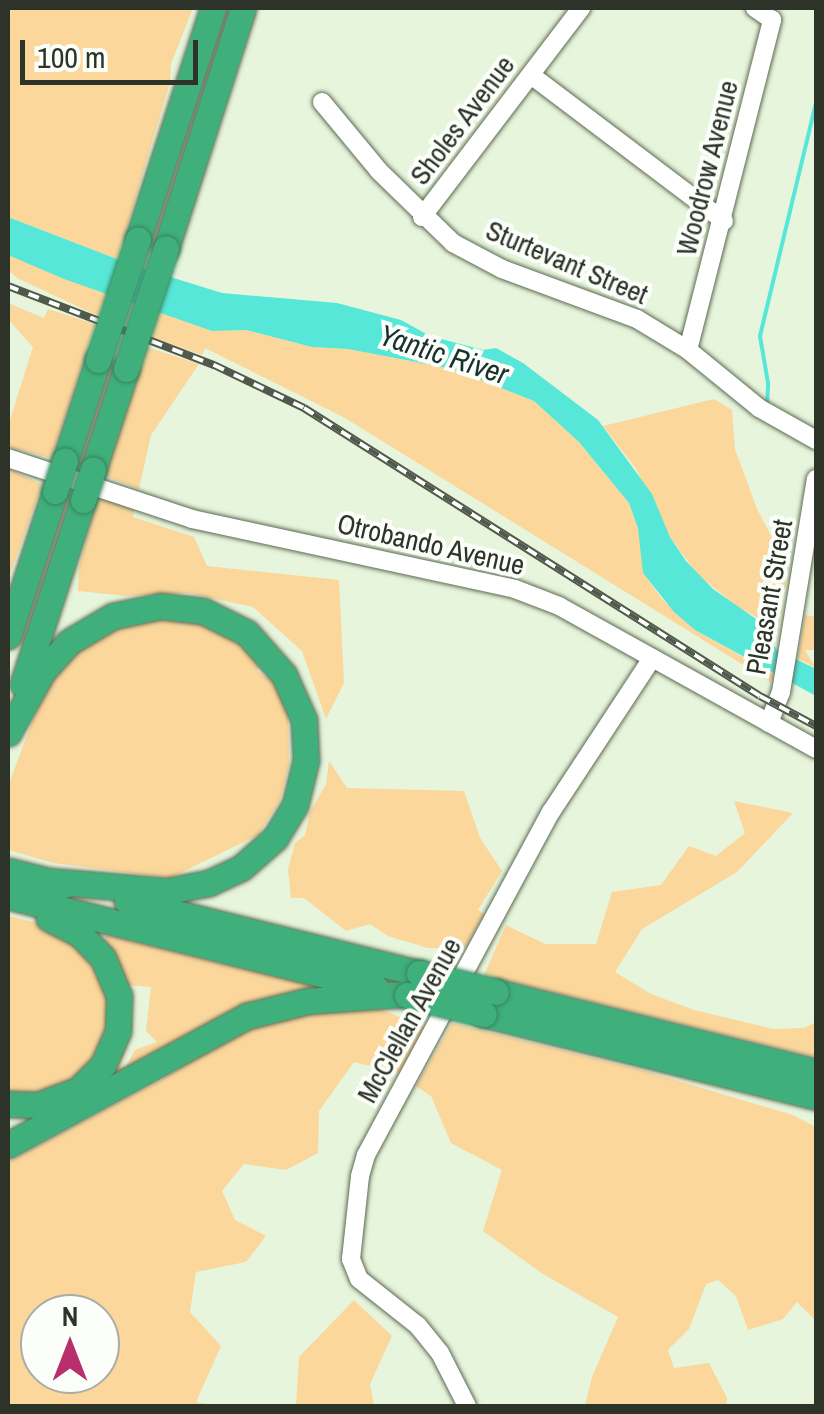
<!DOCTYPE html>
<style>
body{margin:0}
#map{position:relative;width:824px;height:1414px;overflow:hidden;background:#e6f5db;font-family:"Archivo Narrow",sans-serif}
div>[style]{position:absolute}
.green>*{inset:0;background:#fbd79c}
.water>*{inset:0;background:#56e7d9}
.stream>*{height:4px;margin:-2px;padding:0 2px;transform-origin:2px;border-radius:2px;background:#56e7d9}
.roads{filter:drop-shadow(0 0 2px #5d6a53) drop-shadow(0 0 2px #5d6a53)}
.minor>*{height:18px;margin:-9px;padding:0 9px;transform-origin:9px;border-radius:9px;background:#fff}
.highway>*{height:25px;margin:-12.5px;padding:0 12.5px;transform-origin:12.5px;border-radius:12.5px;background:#3fb07b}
.rail>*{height:8px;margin-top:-4px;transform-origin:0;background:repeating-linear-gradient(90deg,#fbfef9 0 11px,#51594c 0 22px);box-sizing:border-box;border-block:2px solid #51594c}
.bridges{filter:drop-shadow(0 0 2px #39845e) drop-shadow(0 0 2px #39845e)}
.highway-bridge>*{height:25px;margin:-12.5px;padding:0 12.5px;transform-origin:12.5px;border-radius:12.5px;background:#3fb07b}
span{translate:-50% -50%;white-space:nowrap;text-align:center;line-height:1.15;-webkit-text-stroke:8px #fbfef9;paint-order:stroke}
.street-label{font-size:28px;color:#2d3329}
.water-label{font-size:30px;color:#19312e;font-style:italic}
.frame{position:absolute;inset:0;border:10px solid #2d3329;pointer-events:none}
.north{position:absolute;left:20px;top:1294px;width:100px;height:100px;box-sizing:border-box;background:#fbfef9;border:2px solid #a9ada6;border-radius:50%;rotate:0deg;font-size:28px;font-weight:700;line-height:40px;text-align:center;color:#2d3329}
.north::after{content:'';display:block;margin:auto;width:35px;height:45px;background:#b82f6c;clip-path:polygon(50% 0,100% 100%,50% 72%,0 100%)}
.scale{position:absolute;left:20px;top:40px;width:178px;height:45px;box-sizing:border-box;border:5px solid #2d3329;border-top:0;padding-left:12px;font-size:30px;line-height:35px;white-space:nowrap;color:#2d3329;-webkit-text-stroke:8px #fbfef9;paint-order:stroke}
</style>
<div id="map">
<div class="green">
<i style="clip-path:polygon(8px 8px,193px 8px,171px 64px,170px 82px,117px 259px,8px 217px)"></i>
<i style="clip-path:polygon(8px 255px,107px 292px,98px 316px,17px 278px,8px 270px)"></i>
<i style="clip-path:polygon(8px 303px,44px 318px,48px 309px,95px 324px,51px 458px,8px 447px,8px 426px,33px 347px,8px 319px)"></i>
<i style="clip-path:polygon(160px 310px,212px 331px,246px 330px,312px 347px,348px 349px,453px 369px,534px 401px,579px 442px,629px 503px,638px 528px,646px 577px,662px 599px,695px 630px,773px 674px,771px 682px,345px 418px,205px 348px,202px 355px,151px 337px)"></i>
<i style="clip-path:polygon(147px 347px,199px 364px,151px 435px,139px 489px,105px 476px)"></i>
<i style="clip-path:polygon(714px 399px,732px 410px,735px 449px,757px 509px,788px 568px,778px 629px,738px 607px,698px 575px,670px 537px,636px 469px,603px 426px)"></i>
<i style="clip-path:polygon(8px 469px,42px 484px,8px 580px)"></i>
<i style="clip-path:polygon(98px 496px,134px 509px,133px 517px,194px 537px,207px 566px,339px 580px,344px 683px,326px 719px,302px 651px,253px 607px,188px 593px,127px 596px,78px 591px,79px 567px)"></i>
<i style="clip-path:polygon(171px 613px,227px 628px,264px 660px,257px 671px,276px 683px,288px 713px,289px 764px,280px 800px,258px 835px,170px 878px,54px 863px,8px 850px,8px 786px,48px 680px,91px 634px)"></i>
<i style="clip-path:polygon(805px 615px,816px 617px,816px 650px,805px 650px,816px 668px,798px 659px)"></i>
<i style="clip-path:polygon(329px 761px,347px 788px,464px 791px,480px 838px,502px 871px,478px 910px,484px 914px,465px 948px,428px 948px,388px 936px,370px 924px,346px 931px,304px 898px,291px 898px,288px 869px,295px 843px,305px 835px,310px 812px,326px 784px)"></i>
<i style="clip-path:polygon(734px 801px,793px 813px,737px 872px,642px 929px,615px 972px,651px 994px,694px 1010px,774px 1029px,804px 1028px,816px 1022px,816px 1057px,484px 975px,506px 925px,545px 944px,596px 944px,612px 892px,661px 885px,689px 846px,716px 856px,745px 833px)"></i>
<i style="clip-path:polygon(8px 916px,38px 923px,70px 937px,102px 976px,111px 1004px,109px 1033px,99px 1057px,63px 1092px,8px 1095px)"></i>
<i style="clip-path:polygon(evenodd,107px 935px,223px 964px,331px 987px,94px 1089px,118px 1054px,103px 942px,107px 935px,127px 985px,151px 987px,146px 1031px,157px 1042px,135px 1050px,126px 1067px,120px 1067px,133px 1027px,127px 985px)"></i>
<i style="clip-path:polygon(evenodd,380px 1009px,424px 1027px,399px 1073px,354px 1062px,319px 1111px,318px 1153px,286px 1170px,244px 1164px,222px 1191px,235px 1220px,266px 1236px,246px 1262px,196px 1272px,190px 1312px,221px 1346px,196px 1402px,216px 1406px,8px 1406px,8px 1162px,161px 1080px,242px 1029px,304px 1010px,380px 1009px,40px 1314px,100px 1314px,100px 1374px,40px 1374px,40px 1314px)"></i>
<i style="clip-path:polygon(452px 1023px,645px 1071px,793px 1115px,816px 1127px,816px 1321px,797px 1302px,783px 1319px,748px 1330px,736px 1296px,718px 1280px,706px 1284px,689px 1329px,668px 1350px,674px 1368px,709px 1363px,727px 1398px,726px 1406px,585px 1406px,592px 1377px,618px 1317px,543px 1274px,483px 1231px,502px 1170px,451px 1143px,431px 1096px,416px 1086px)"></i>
<i style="clip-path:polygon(354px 1300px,392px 1336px,370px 1384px,374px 1406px,296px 1406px,299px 1357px)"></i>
</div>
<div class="water">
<i style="clip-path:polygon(8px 217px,135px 266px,222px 293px,337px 303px,401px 320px,430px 336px,483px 350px,496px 348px,523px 363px,598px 420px,652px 494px,670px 537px,686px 561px,713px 589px,766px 626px,778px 629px,770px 640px,777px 650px,816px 669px,816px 696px,695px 630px,674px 612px,643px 573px,638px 528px,629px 503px,579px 442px,534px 401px,453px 369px,348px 349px,312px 347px,246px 330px,212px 331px,64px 279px,8px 255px)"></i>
</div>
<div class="stream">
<i style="left:767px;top:405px;width:22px;rotate:-87deg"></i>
<i style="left:768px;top:383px;width:48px;rotate:-99.7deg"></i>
<i style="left:760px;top:336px;width:240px;rotate:-76.5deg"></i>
</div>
<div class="roads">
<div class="minor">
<i style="left:531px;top:75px;width:242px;rotate:37.1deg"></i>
<i style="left:322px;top:102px;width:89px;rotate:50.4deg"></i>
<i style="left:379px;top:171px;width:103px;rotate:44.2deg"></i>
<i style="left:453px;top:243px;width:55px;rotate:28deg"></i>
<i style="left:502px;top:269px;width:144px;rotate:20.3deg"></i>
<i style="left:637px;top:319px;width:60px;rotate:31.3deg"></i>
<i style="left:688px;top:350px;width:92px;rotate:39.2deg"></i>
<i style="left:759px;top:408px;width:65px;rotate:29.3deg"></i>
<i style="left:422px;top:217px;width:263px;rotate:-52.7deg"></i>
<i style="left:688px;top:350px;width:341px;rotate:-75.7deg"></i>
<i style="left:772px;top:20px;width:21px;rotate:-145deg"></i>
<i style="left:8px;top:458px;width:194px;rotate:18.3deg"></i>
<i style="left:192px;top:519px;width:330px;rotate:12.2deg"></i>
<i style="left:515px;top:589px;width:47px;rotate:21.1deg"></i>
<i style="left:559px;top:606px;width:294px;rotate:29.1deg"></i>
<i style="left:769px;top:723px;width:33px;rotate:-69deg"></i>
<i style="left:781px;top:692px;width:216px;rotate:-80.7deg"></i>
<i style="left:467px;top:1406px;width:59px;rotate:-117deg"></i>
<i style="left:440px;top:1353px;width:36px;rotate:-129deg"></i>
<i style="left:417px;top:1325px;width:74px;rotate:-141.6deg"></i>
<i style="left:359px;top:1279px;width:22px;rotate:-112deg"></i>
<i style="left:351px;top:1259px;width:83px;rotate:-83.8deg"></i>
<i style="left:360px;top:1176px;width:22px;rotate:-74deg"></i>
<i style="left:366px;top:1155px;width:390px;rotate:-61.7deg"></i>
<i style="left:551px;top:812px;width:184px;rotate:-56.7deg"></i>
</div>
<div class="highway">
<i style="left:138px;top:239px;width:243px;rotate:-72deg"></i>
<i style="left:166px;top:248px;width:252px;rotate:-72.2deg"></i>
<i style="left:65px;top:461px;width:106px;rotate:-71.9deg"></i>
<i style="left:93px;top:470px;width:106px;rotate:-71.9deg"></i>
<i style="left:8px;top:636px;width:152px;rotate:-72deg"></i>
<i style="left:23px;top:684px;width:194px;rotate:-71.9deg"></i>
<i style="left:8px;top:733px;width:71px;rotate:-60.6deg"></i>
<i style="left:43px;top:671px;width:39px;rotate:-48deg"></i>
<i style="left:69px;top:642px;width:51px;rotate:-30.6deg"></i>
<i style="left:113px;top:616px;width:49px;rotate:-11.8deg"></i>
<i style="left:161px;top:606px;width:42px;rotate:6.8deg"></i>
<i style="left:203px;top:611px;width:49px;rotate:26.6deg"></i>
<i style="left:247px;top:633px;width:56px;rotate:48.6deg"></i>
<i style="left:284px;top:675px;width:49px;rotate:66deg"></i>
<i style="left:304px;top:720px;width:40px;rotate:87.1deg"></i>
<i style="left:306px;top:760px;width:46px;rotate:103.7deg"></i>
<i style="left:295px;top:805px;width:39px;rotate:121deg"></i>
<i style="left:275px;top:838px;width:45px;rotate:138.6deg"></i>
<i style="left:241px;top:868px;width:35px;rotate:155deg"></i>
<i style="left:209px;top:883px;width:43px;rotate:169.2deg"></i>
<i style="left:167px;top:891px;width:120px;rotate:-175.2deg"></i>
<i style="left:8px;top:871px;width:58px;rotate:14deg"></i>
<i style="left:8px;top:896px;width:379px;rotate:14deg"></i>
<i style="left:127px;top:901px;width:301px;rotate:13.9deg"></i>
<i style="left:496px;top:992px;width:330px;rotate:14deg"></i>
<i style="left:484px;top:1014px;width:342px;rotate:14deg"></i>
<i style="left:8px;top:1104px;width:30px;rotate:2deg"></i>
<i style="left:38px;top:1105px;width:43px;rotate:-20.6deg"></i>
<i style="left:78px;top:1090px;width:35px;rotate:-45deg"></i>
<i style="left:103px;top:1065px;width:37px;rotate:-66deg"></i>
<i style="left:118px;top:1031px;width:35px;rotate:-88deg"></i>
<i style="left:119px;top:996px;width:41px;rotate:-112.8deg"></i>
<i style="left:103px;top:958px;width:33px;rotate:-134deg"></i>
<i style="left:80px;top:934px;width:35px;rotate:-153deg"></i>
<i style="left:8px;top:1145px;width:272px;rotate:-28.4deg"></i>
<i style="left:247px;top:1016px;width:62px;rotate:-14deg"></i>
<i style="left:307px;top:1001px;width:97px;rotate:-4.1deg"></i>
</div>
</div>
<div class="rail">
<i style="left:8px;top:286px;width:221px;rotate:21deg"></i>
<i style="left:214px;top:365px;width:100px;rotate:25.5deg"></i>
<i style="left:304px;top:408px;width:539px;rotate:32.28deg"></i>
<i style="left:760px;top:696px;width:64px;rotate:28.2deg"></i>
</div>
<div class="bridges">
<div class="highway-bridge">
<i style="left:98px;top:360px;width:127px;rotate:-71.7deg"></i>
<i style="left:126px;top:369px;width:127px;rotate:-71.7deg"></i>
<i style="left:55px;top:491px;width:32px;rotate:-72deg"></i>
<i style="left:83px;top:500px;width:32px;rotate:-72deg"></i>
<i style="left:419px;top:973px;width:79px;rotate:13.9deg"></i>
<i style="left:407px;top:995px;width:79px;rotate:13.9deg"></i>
</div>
</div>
<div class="street-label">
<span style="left:462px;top:120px;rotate:-53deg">Sholes Avenue</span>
<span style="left:707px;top:168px;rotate:-76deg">Woodrow Avenue</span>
<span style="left:567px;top:262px;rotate:23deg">Sturtevant Street</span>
<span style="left:431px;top:544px;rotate:13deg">Otrobando Avenue</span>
<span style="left:769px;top:597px;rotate:-80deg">Pleasant Street</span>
<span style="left:409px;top:1020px;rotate:-61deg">McClellan Avenue</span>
</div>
<div class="water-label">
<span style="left:444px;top:354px;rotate:18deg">Yantic River</span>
</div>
<div class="frame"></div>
<div class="north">N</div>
<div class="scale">100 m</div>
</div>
